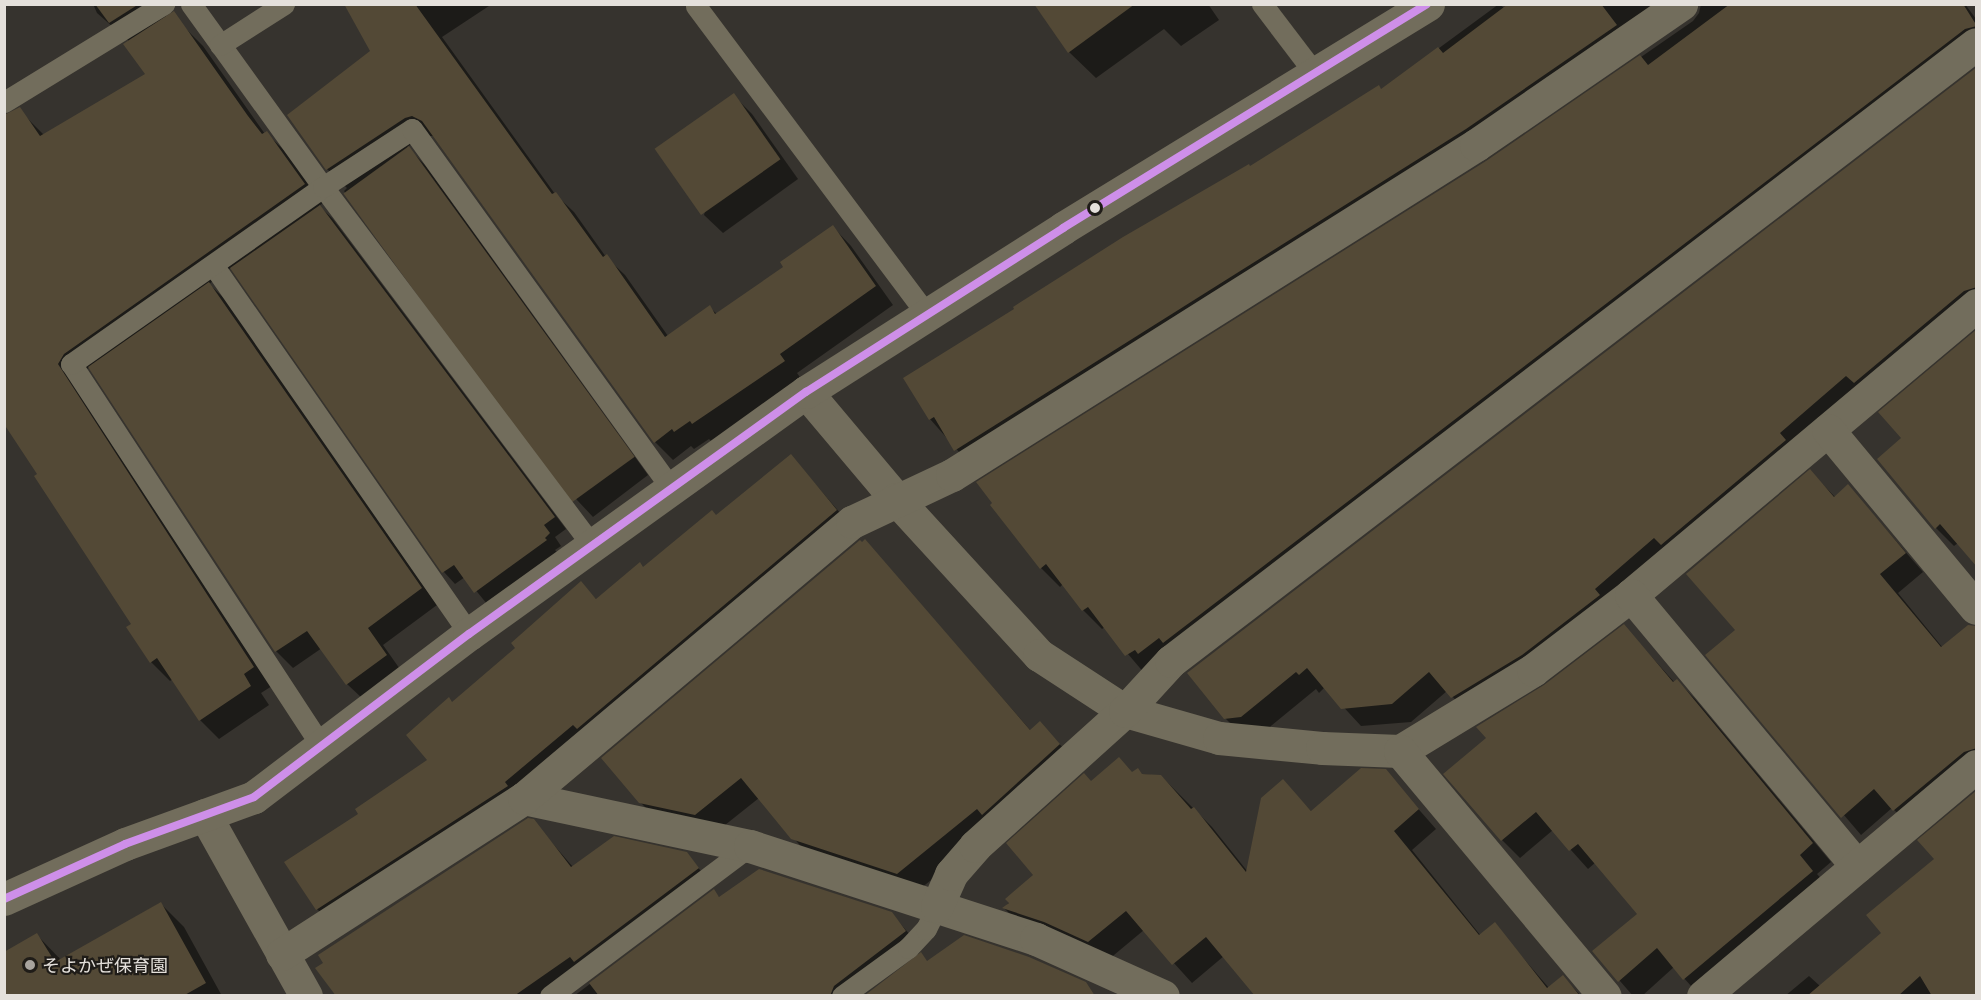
<!DOCTYPE html>
<meta charset="utf-8">
<style>
body{margin:0}
#map{position:relative;width:1981px;height:1000px;overflow:hidden;background:#36332e;font-family:"Open Sans","Noto Sans JP",sans-serif}
div>[style]{position:absolute}
.shadow>*{inset:0;background:#0007}
.building>*{inset:0;background:#534936;transform-origin:0 0}
.service>*{height:21px;margin:-10.5px;padding:0 10.5px;transform-origin:10.5px;border-radius:10.5px;background:#726d5c}
.minor>*{height:33px;margin:-16.5px;padding:0 16.5px;transform-origin:16.5px;border-radius:16.5px;background:#726d5c}
.bus-1>*{height:8px;margin:-4px;padding:0 4px;transform-origin:4px;border-radius:4px;background:#ce8fe9}
.dots>*{width:16px;height:16px;translate:-50% -50%;box-sizing:border-box;border:3px solid #1f1c18;border-radius:50%}
span{translate:-50% -50%;white-space:nowrap;text-align:center;line-height:1.15;-webkit-text-stroke:4.5px #1f1c18;paint-order:stroke}
.poi-label{font-size:18px;color:#e4e0db}
.left{translate:0 -50%;text-align:left}
.frame{position:absolute;inset:0;border:6px solid #e4e0db;pointer-events:none}
</style>
<div id="map">
<div class="shadow">
<i style="clip-path:polygon(93px 4px,160px 4px,167px 17px,184px 27px,203px 46px,265px 134px,266px 133px,285px 151px,323px 203px,319px 206px,332px 218px,566px 529px,555px 537px,561px 546px,555px 550px,558px 553px,487px 604px,465px 577px,455px 584px,444px 572px,232px 267px,209px 284px,226px 300px,437px 605px,383px 645px,402px 672px,364px 700px,347px 684px,322px 648px,293px 668px,276px 651px,90px 367px,82px 372px,272px 686px,261px 693px,269px 705px,219px 739px,200px 720px,173px 679px,170px 681px,151px 662px,133px 624px,39px 474px,23px 114px,44px 135px,147px 74px,130px 42px,97px 13px)"></i>
<i style="clip-path:polygon(360px 4px,492px 4px,442px 37px,555px 194px,574px 212px,606px 257px,625px 275px,668px 336px,709px 307px,717px 314px,786px 268px,833px 227px,851px 246px,893px 305px,797px 373px,802px 380px,712px 442px,709px 439px,694px 449px,691px 446px,673px 460px,655px 442px,433px 136px,424px 136px,407px 147px,425px 165px,648px 475px,593px 517px,577px 500px,344px 191px,347px 188px,327px 169px,372px 51px)"></i>
<i style="clip-path:polygon(1035px 4px,1208px 4px,1219px 20px,1181px 46px,1164px 29px,1096px 78px,1069px 52px)"></i>
<i style="clip-path:polygon(1499px 4px,1509px 12px,1519px 4px,1697px 4px,974px 469px,930px 419px,1250px 168px,1382px 90px)"></i>
<i style="clip-path:polygon(1701px 4px,1965px 4px,1976px 19px,1976px 34px,1145px 674px,1105px 627px,1102px 629px,1083px 610px,1063px 584px,1060px 587px,1041px 568px,992px 506px,1693px 21px,1699px 13px)"></i>
<i style="clip-path:polygon(1976px 69px,1976px 314px,1471px 716px,1447px 691px,1411px 722px,1361px 726px,1325px 687px,1319px 693px,1316px 689px,1260px 735px,1244px 737px,1225px 718px)"></i>
<i style="clip-path:polygon(733px 95px,752px 114px,798px 179px,723px 233px,704px 215px)"></i>
<i style="clip-path:polygon(1904px 438px,1958px 543px,1954px 546px,1936px 528px)"></i>
<i style="clip-path:polygon(791px 456px,854px 529px,335px 927px,317px 909px,360px 814px,430px 760px,453px 703px,517px 648px,581px 583px,597px 600px,716px 516px)"></i>
<i style="clip-path:polygon(1810px 471px,1835px 497px,1848px 486px,1923px 572px,1898px 593px,1943px 648px,1976px 641px,1976px 775px,1913px 828px,1892px 808px,1861px 835px,1707px 655px,1737px 630px)"></i>
<i style="clip-path:polygon(865px 541px,1031px 731px,1040px 723px,1078px 764px,916px 892px,811px 858px,759px 798px,715px 833px,660px 822px,640px 802px)"></i>
<i style="clip-path:polygon(1624px 626px,1675px 683px,1677px 681px,1695px 699px,1831px 862px,1817px 874px,1831px 890px,1700px 996px,1674px 967px,1642px 996px,1633px 996px,1594px 951px,1639px 914px,1596px 862px,1588px 869px,1553px 830px,1520px 858px,1502px 840px,1545px 686px)"></i>
<i style="clip-path:polygon(1385px 771px,1436px 829px,1412px 850px,1481px 936px,1494px 924px,1549px 988px,1563px 977px,1581px 996px,1257px 996px,1224px 956px,1192px 983px,1144px 930px,1108px 960px,1022px 926px,1004px 908px,1035px 875px,1091px 782px,1133px 773px,1161px 776px,1212px 827px,1248px 872px,1283px 781px,1312px 812px)"></i>
<i style="clip-path:polygon(533px 821px,573px 867px,686px 853px,710px 882px,558px 996px,338px 996px)"></i>
<i style="clip-path:polygon(1936px 859px,1976px 996px,1785px 996px,1809px 976px,1820px 986px,1884px 933px)"></i>
<i style="clip-path:polygon(713px 891px,720px 898px,891px 913px,918px 944px,850px 996px,574px 996px)"></i>
<i style="clip-path:polygon(160px 903px,184px 927px,222px 996px,4px 996px,37px 935px,61px 960px)"></i>
</div>
<div class="building">
<i style="clip-path:polygon(95px 4px,139px 4px,109px 23px)"></i>
<i style="clip-path:polygon(344px 4px,415px 4px,552px 194px,556px 192px,603px 257px,607px 254px,665px 337px,710px 305px,715px 314px,783px 267px,780px 262px,833px 225px,876px 286px,780px 354px,785px 361px,692px 424px,690px 421px,674px 432px,672px 429px,654px 443px,422px 121px,412px 116px,405px 118px,326px 170px,287px 115px,370px 51px)"></i>
<i style="clip-path:polygon(1034px 4px,1135px 4px,1068px 53px)"></i>
<i style="clip-path:polygon(1508px 4px,1601px 4px,1617px 25px,1466px 129px,954px 451px,934px 417px,929px 420px,903px 378px,1014px 309px,1013px 307px,1123px 237px,1249px 164px,1250px 166px,1379px 85px,1381px 89px,1438px 47px,1443px 53px)"></i>
<i style="clip-path:polygon(1730px 4px,1963px 4px,1977px 26px,1965px 29px,1163px 643px,1159px 638px,1138px 654px,1135px 650px,1125px 656px,1088px 607px,1082px 611px,1046px 564px,1040px 569px,990px 505px,992px 503px,976px 482px,1486px 161px,1640px 55px,1648px 65px)"></i>
<i style="clip-path:polygon(174px 11px,248px 116px,262px 134px,267px 131px,305px 184px,64px 354px,58px 364px,254px 667px,244px 674px,251px 686px,199px 721px,157px 658px,150px 663px,126px 627px,131px 624px,34px 476px,37px 474px,4px 424px,4px 115px,20px 107px,40px 136px,145px 74px,123px 44px)"></i>
<i style="clip-path:polygon(1977px 67px,1977px 287px,1964px 291px,1854px 383px,1846px 376px,1780px 433px,1786px 440px,1661px 545px,1654px 538px,1595px 589px,1600px 595px,1522px 655px,1451px 698px,1429px 672px,1392px 704px,1341px 709px,1307px 668px,1299px 675px,1296px 672px,1241px 717px,1224px 719px,1187px 673px)"></i>
<i style="left:734px;top:93px;width:81px;height:97px;rotate:55deg"></i>
<i style="left:409px;top:146px;width:384px;height:81px;rotate:54deg"></i>
<i style="clip-path:polygon(320px 205px,555px 517px,544px 525px,550px 533px,545px 538px,547px 540px,474px 593px,454px 565px,442px 573px,230px 268px)"></i>
<i style="clip-path:polygon(209px 282px,422px 588px,368px 628px,387px 655px,346px 685px,307px 631px,275px 652px,88px 367px)"></i>
<i style="clip-path:polygon(1977px 329px,1977px 567px,1940px 524px,1935px 529px,1877px 459px,1901px 438px,1878px 412px)"></i>
<i style="clip-path:polygon(791px 454px,837px 510px,577px 729px,573px 725px,505px 782px,508px 786px,316px 910px,284px 862px,358px 814px,355px 809px,427px 760px,406px 735px,449px 697px,452px 702px,515px 648px,511px 643px,581px 581px,596px 599px,640px 562px,643px 567px,712px 510px,716px 515px)"></i>
<i style="clip-path:polygon(1810px 469px,1834px 497px,1848px 484px,1906px 553px,1880px 574px,1941px 647px,1968px 625px,1977px 626px,1977px 748px,1964px 752px,1893px 811px,1874px 789px,1841px 818px,1705px 655px,1735px 630px,1686px 574px)"></i>
<i style="clip-path:polygon(865px 539px,1030px 730px,1040px 721px,1060px 744px,982px 815px,977px 809px,897px 874px,791px 839px,741px 778px,695px 815px,639px 803px,601px 758px,860px 540px,862px 542px)"></i>
<i style="clip-path:polygon(1624px 624px,1673px 682px,1677px 679px,1813px 843px,1800px 855px,1813px 871px,1683px 980px,1657px 948px,1618px 982px,1592px 951px,1637px 914px,1578px 844px,1569px 851px,1536px 812px,1501px 841px,1443px 774px,1486px 738px,1476px 727px,1544px 685px)"></i>
<i style="clip-path:polygon(1119px 757px,1132px 772px,1138px 768px,1142px 774px,1161px 775px,1191px 809px,1194px 807px,1246px 872px,1261px 798px,1283px 779px,1311px 811px,1361px 768px,1386px 769px,1419px 809px,1394px 831px,1479px 935px,1495px 922px,1547px 988px,1563px 975px,1580px 996px,1255px 996px,1206px 937px,1172px 965px,1126px 911px,1088px 942px,1044px 922px,1002px 908px,1009px 903px,1005px 899px,1033px 875px,1006px 843px,1084px 773px,1091px 781px)"></i>
<i style="clip-path:polygon(1977px 790px,1977px 996px,1932px 996px,1920px 976px,1898px 996px,1807px 996px,1881px 933px,1866px 915px,1934px 859px,1917px 840px)"></i>
<i style="clip-path:polygon(528px 818px,534px 819px,571px 867px,614px 836px,687px 852px,699px 868px,574px 962px,570px 957px,514px 996px,336px 996px,315px 968px,323px 963px,318px 955px)"></i>
<i style="clip-path:polygon(759px 869px,892px 912px,906px 931px,834px 986px,830px 996px,599px 996px,589px 983px,714px 889px,719px 897px)"></i>
<i style="clip-path:polygon(161px 902px,206px 983px,183px 996px,4px 996px,4px 952px,37px 933px,55px 962px)"></i>
<i style="clip-path:polygon(964px 935px,1029px 957px,1086px 982px,1095px 996px,864px 996px,921px 952px,927px 961px)"></i>
</div>
<div class="service">
<i style="left:191px;top:4px;width:226px;rotate:54.2deg"></i>
<i style="left:323px;top:187px;width:449px;rotate:53.1deg"></i>
<i style="left:1262px;top:4px;width:89px;rotate:52.7deg"></i>
<i style="left:696px;top:6px;width:386px;rotate:53.2deg"></i>
<i style="left:220px;top:45px;width:76px;rotate:-32.6deg"></i>
<i style="left:4px;top:102px;width:188px;rotate:-31.5deg"></i>
<i style="left:213px;top:265px;width:449px;rotate:55.2deg"></i>
<i style="left:322px;top:747px;width:458px;rotate:-123.2deg"></i>
<i style="left:71px;top:364px;width:308px;rotate:-35.1deg"></i>
<i style="left:323px;top:187px;width:106px;rotate:-33.1deg"></i>
<i style="left:412px;top:129px;width:445px;rotate:54.2deg"></i>
<i style="left:550px;top:996px;width:250px;rotate:-36.9deg"></i>
<i style="left:842px;top:996px;width:82px;rotate:-36deg"></i>
<i style="left:908px;top:948px;width:26px;rotate:-47deg"></i>
<i style="left:926px;top:929px;width:25px;rotate:-64deg"></i>
</div>
<div class="minor">
<i style="left:806px;top:392px;width:140px;rotate:49.9deg"></i>
<i style="left:896px;top:499px;width:212px;rotate:47.5deg"></i>
<i style="left:1039px;top:655px;width:103px;rotate:33.1deg"></i>
<i style="left:1125px;top:711px;width:98px;rotate:16deg"></i>
<i style="left:1219px;top:738px;width:103px;rotate:5.5deg"></i>
<i style="left:1322px;top:748px;width:78px;rotate:2.2deg"></i>
<i style="left:1400px;top:751px;width:156px;rotate:-31.3deg"></i>
<i style="left:1533px;top:670px;width:123px;rotate:-37.4deg"></i>
<i style="left:1631px;top:595px;width:451px;rotate:-40deg"></i>
<i style="left:1828px;top:430px;width:231px;rotate:50.3deg"></i>
<i style="left:1631px;top:595px;width:353px;rotate:50.2deg"></i>
<i style="left:1400px;top:751px;width:319px;rotate:50.1deg"></i>
<i style="left:524px;top:798px;width:231px;rotate:12deg"></i>
<i style="left:750px;top:846px;width:301px;rotate:18deg"></i>
<i style="left:1036px;top:939px;width:139px;rotate:24.2deg"></i>
<i style="left:205px;top:815px;width:207px;rotate:60.8deg"></i>
<i style="left:4px;top:899px;width:133px;rotate:-24.4deg"></i>
<i style="left:125px;top:844px;width:137px;rotate:-20deg"></i>
<i style="left:254px;top:797px;width:270px;rotate:-37.2deg"></i>
<i style="left:469px;top:634px;width:415px;rotate:-35.7deg"></i>
<i style="left:806px;top:392px;width:305px;rotate:-32.5deg"></i>
<i style="left:1063px;top:228px;width:428px;rotate:-31.5deg"></i>
<i style="left:937px;top:906px;width:35px;rotate:-66deg"></i>
<i style="left:951px;top:874px;width:37px;rotate:-49deg"></i>
<i style="left:975px;top:846px;width:202px;rotate:-42deg"></i>
<i style="left:1125px;top:711px;width:68px;rotate:-47.4deg"></i>
<i style="left:1171px;top:661px;width:1014px;rotate:-37.47deg"></i>
<i style="left:282px;top:954px;width:288px;rotate:-32.8deg"></i>
<i style="left:524px;top:798px;width:429px;rotate:-40.1deg"></i>
<i style="left:852px;top:522px;width:110px;rotate:-25.2deg"></i>
<i style="left:952px;top:475px;width:619px;rotate:-32.2deg"></i>
<i style="left:1476px;top:145px;width:249px;rotate:-34.5deg"></i>
<i style="left:1703px;top:996px;width:357px;rotate:-40.1deg"></i>
</div>
<div class="bus-1">
<i style="left:4px;top:899px;width:133px;rotate:-24.4deg"></i>
<i style="left:125px;top:844px;width:137px;rotate:-20deg"></i>
<i style="left:254px;top:797px;width:270px;rotate:-37.2deg"></i>
<i style="left:469px;top:634px;width:415px;rotate:-35.7deg"></i>
<i style="left:806px;top:392px;width:305px;rotate:-32.5deg"></i>
<i style="left:1063px;top:228px;width:427px;rotate:-31.6deg"></i>
</div>
<div class="dots">
<i style="left:1095px;top:208px;background:#e4e0db"></i>
<i style="left:30px;top:965px;background:#a7a39e"></i>
</div>
<div class="poi-label">
<span class="left" style="left:42px;top:965px">そよかぜ保育園</span>
</div>
<div class="frame"></div>
</div>
